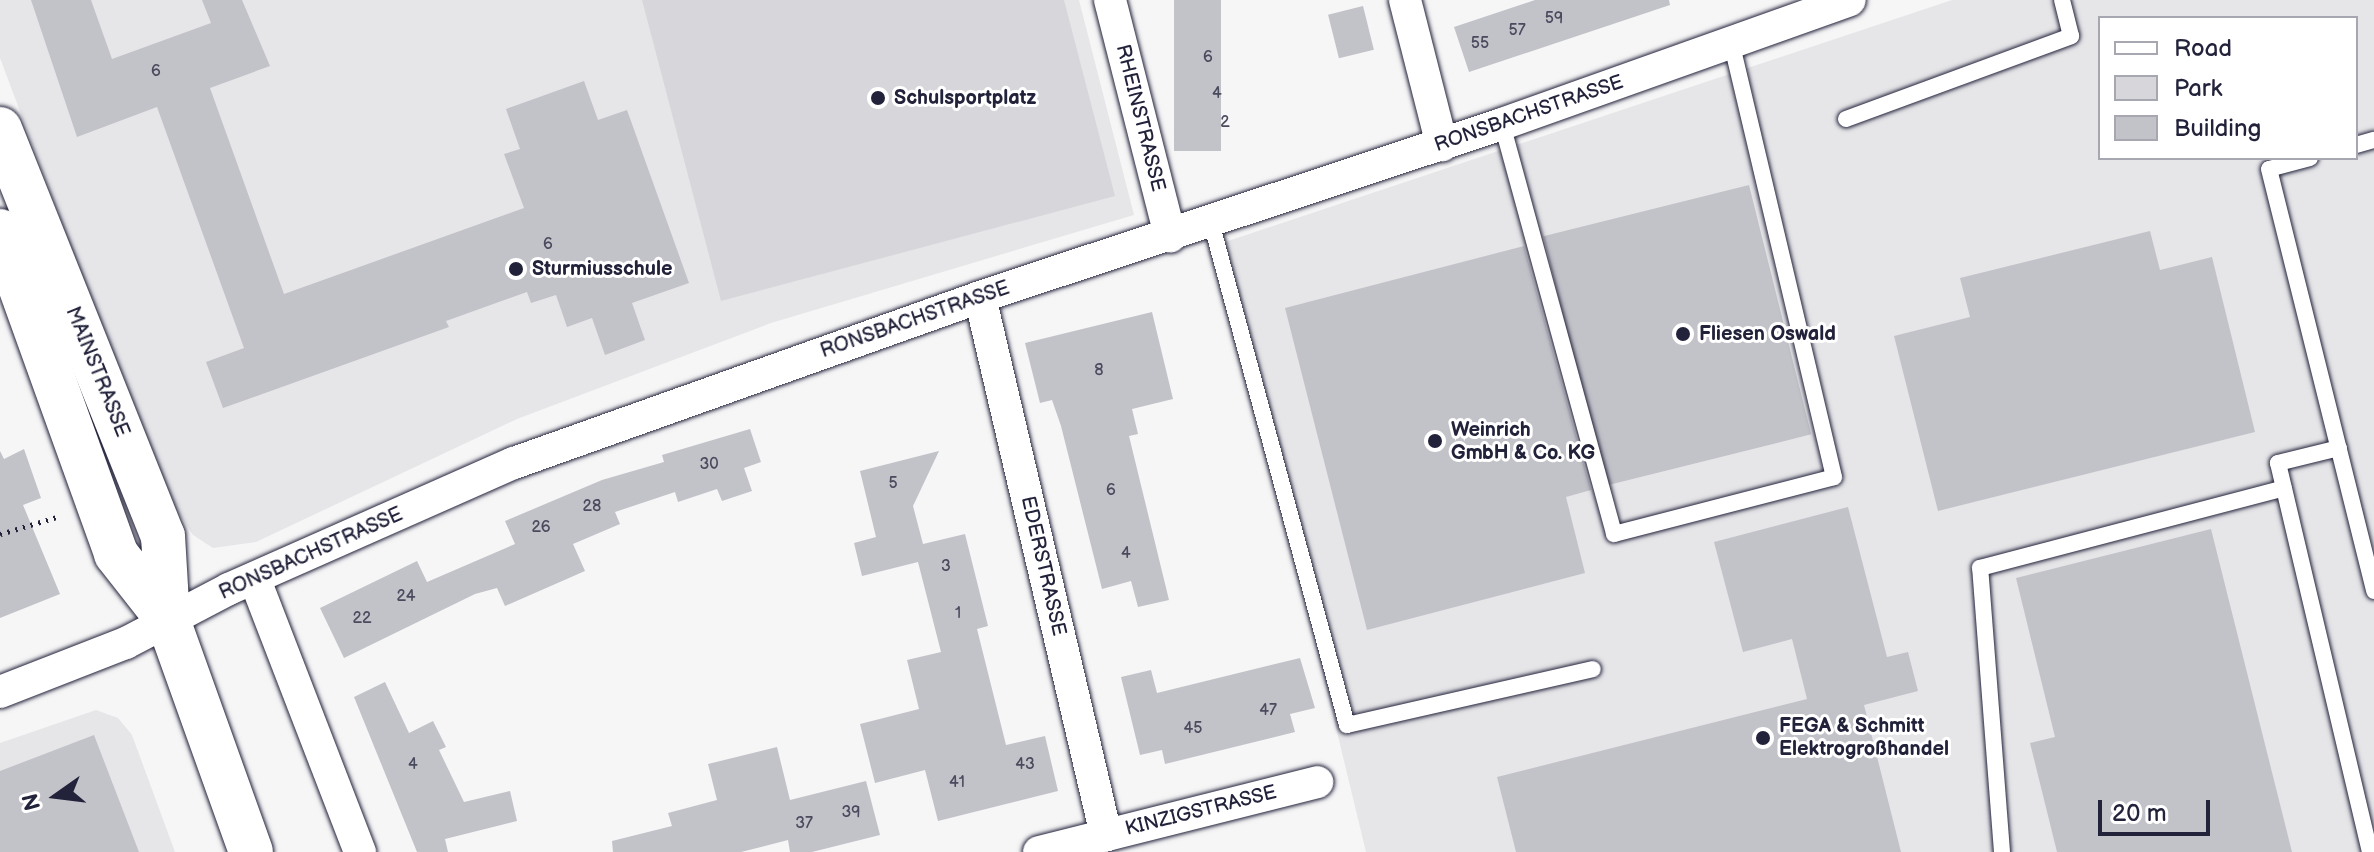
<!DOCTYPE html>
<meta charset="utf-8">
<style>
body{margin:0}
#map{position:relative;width:2374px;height:852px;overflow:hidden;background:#f6f6f7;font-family:"Balsamiq Sans",sans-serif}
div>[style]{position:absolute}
.built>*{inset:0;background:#e6e6e9}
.green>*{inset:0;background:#d7d7db}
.building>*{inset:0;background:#c2c2c9;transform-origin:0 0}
.path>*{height:5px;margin-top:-2.5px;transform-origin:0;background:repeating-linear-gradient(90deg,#22223b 0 2px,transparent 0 8px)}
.roads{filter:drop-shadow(0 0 2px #22223b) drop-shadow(0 0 2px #22223b)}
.service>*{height:16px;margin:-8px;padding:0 8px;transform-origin:8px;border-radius:8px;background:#fff}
.minor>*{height:32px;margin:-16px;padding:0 16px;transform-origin:16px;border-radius:16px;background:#fff}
.secondary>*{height:44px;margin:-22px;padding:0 22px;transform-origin:22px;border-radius:22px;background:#fff}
.dots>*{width:22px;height:22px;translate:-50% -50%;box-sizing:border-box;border:4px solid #fff;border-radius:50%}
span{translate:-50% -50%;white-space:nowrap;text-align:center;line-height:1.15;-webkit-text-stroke:6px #fff;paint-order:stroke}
.number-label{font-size:16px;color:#4a4a5e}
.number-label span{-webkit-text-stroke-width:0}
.poi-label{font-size:20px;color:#22223b;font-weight:700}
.left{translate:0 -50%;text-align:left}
.street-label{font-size:20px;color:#22223b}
.legend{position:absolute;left:2098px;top:16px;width:260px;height:144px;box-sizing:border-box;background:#fff;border:2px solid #a7a7b1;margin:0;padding:10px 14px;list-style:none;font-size:24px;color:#22223b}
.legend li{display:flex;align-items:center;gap:16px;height:40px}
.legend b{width:40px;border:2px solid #a7a7b1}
.north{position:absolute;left:16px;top:756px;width:80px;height:80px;-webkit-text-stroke:6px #fff;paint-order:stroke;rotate:256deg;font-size:22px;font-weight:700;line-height:32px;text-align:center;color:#22223b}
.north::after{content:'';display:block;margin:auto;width:28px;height:36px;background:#22223b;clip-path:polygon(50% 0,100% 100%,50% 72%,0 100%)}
.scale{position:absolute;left:2098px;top:800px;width:112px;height:36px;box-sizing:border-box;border:4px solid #22223b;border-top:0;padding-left:10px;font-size:24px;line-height:28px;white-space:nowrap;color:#22223b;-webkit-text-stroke:6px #fff;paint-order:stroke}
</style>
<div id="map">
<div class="built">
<i style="clip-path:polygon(0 0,1079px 0,1134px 215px,771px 323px,517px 419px,256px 542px,213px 548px,193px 535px,167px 495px,139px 428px,0 58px)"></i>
<i style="clip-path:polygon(evenodd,1952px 0,2374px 0,2374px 852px,1366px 852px,1219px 244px,1952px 0,2100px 18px,2356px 18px,2356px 158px,2100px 158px,2100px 18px)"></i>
<i style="clip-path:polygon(96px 710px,118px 718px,132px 735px,175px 852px,0 852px,0 743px)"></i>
</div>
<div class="green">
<i style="clip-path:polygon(642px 0,1064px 0,1115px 196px,721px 301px)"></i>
</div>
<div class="building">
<i style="clip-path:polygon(31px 0,91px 0,112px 59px,211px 23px,202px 0,242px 0,270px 66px,210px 88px,284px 294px,524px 208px,504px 154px,520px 149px,506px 109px,584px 81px,598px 120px,627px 110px,689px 283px,632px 303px,645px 340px,605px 355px,592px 318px,567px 327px,556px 295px,531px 303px,527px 292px,446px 321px,449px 327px,223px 408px,206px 362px,244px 348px,157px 107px,77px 137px)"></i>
<i style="left:1174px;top:0;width:47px;height:151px"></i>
<i style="clip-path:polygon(1535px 0,1669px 0,1670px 5px,1469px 72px,1454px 27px)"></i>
<i style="left:1363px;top:6px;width:45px;height:36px;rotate:76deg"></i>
<i style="left:1749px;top:185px;width:257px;height:212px;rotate:76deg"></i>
<i style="clip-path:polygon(2150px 231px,2160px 270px,2212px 257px,2255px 432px,1938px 511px,1894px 336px,1970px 317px,1960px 278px)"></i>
<i style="clip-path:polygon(1524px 246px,1591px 490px,1566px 497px,1585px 573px,1367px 630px,1285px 308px)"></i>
<i style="clip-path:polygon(1152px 312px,1173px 399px,1132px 409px,1138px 434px,1129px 436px,1169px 600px,1138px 607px,1131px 581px,1102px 589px,1061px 426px,1052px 400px,1040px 403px,1025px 343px)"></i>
<i style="clip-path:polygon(750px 429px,761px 462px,744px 468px,752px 491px,722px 501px,717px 489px,678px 502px,675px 492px,615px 512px,620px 524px,573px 544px,585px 571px,505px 606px,497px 588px,475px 594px,344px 658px,320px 608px,417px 561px,427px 582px,515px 544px,505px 521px,602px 480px,664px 462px,662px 455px)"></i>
<i style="clip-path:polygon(24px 449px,41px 498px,23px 505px,60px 594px,0 618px,0 451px,4px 459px)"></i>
<i style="clip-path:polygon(939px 451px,913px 506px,923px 544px,965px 534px,988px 626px,977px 629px,1006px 745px,1045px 736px,1058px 791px,938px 821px,925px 770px,875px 783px,860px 724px,919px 709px,907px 660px,941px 652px,918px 562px,862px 576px,854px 543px,876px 537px,860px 471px)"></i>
<i style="clip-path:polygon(1848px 507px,1887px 657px,1908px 652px,1918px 691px,1864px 705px,1901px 852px,1516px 852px,1497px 777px,1807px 699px,1792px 639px,1743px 652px,1714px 542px)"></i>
<i style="clip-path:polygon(2211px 529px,2292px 852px,2057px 852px,2030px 743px,2055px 737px,2016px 578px)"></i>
<i style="clip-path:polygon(1300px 658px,1315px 708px,1290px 714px,1295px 732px,1165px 764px,1162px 750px,1140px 755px,1121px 677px,1151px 670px,1157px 693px)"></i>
<i style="clip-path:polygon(385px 682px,409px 733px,433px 721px,446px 747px,439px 750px,464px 802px,510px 791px,517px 821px,445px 839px,448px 852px,417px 852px,354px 697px)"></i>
<i style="clip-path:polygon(94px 735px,139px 852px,0 852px,0 771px)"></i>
<i style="clip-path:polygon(777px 747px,790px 800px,866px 781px,880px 835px,812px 852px,790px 852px,788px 840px,741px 852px,613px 852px,612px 841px,672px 826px,668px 813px,717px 800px,708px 764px)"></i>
</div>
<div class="path">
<i style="left:0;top:534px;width:59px;rotate:-16.6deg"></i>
</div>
<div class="roads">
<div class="service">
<i style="left:1846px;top:119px;width:240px;rotate:-20.2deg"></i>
<i style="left:2071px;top:36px;width:37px;rotate:-104deg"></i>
<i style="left:1502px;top:124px;width:425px;rotate:74.7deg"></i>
<i style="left:1614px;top:534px;width:227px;rotate:-14.5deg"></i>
<i style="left:1834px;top:477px;width:447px;rotate:-103.3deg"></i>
<i style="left:2356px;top:145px;width:19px;rotate:-16deg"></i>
<i style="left:2310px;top:158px;width:42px;rotate:165deg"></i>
<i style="left:2269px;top:169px;width:435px;rotate:76deg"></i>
<i style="left:1211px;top:222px;width:521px;rotate:74.87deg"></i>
<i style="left:1347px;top:725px;width:252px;rotate:-12.8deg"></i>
<i style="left:2339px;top:448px;width:63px;rotate:166.2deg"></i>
<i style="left:2278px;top:463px;width:400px;rotate:76.7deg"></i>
<i style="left:2002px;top:852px;width:285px;rotate:-94.4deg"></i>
<i style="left:1980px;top:568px;width:314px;rotate:-14.7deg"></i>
</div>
<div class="minor">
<i style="left:1110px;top:0;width:244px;rotate:75.7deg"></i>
<i style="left:1405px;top:0;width:150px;rotate:75.7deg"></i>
<i style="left:980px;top:297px;width:553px;rotate:76.82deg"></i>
<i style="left:255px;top:580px;width:292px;rotate:68.9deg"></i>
<i style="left:0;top:692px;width:135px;rotate:-21.3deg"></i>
<i style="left:126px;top:643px;width:116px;rotate:-27.7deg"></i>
<i style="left:229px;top:589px;width:312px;rotate:-23.9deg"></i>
<i style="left:514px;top:463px;width:495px;rotate:-19.6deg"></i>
<i style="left:980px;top:297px;width:550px;rotate:-18.34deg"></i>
<i style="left:1502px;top:124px;width:369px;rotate:-19.6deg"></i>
<i style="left:1039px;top:852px;width:287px;rotate:-14.1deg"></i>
</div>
<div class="secondary">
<i style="left:0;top:129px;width:438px;rotate:68.2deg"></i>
<i style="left:163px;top:536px;width:84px;rotate:86.6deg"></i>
<i style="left:168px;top:620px;width:246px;rotate:70.3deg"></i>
<i style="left:0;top:231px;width:343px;rotate:70.2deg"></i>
<i style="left:116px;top:554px;width:84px;rotate:51.8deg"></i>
</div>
</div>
<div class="dots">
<i style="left:878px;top:98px;background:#22223b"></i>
<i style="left:516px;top:269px;background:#22223b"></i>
<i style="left:1683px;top:334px;background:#22223b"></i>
<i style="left:1435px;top:441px;background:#22223b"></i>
<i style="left:1763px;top:738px;background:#22223b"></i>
</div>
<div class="number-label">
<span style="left:1554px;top:19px">59</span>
<span style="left:1517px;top:31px">57</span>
<span style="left:1480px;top:44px">55</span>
<span style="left:1208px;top:58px">6</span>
<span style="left:156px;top:72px">6</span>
<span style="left:1217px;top:94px">4</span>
<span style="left:1225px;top:123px">2</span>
<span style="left:548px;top:245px">6</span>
<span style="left:1099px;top:371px">8</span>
<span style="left:709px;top:465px">30</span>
<span style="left:893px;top:484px">5</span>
<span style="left:1111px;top:491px">6</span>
<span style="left:592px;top:507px">28</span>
<span style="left:541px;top:528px">26</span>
<span style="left:1126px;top:554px">4</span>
<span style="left:946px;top:567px">3</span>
<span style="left:406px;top:597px">24</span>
<span style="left:958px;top:614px">1</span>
<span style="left:362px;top:619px">22</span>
<span style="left:1268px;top:711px">47</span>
<span style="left:1193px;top:729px">45</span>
<span style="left:413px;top:765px">4</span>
<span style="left:1025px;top:765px">43</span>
<span style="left:957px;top:783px">41</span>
<span style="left:851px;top:813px">39</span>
<span style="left:804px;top:824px">37</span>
</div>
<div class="poi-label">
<span class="left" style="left:894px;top:98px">Schulsportplatz</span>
<span class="left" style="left:532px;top:269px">Sturmiusschule</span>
<span class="left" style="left:1699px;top:334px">Fliesen Oswald</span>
<span class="left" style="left:1451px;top:442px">Weinrich<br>GmbH &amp; Co. KG</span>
<span class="left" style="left:1779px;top:738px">FEGA &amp; Schmitt<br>Elektrogroßhandel</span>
</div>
<div class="street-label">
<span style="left:1529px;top:114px;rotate:-19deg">RONSBACHSTRASSE</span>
<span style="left:1140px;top:118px;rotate:76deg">RHEINSTRASSE</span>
<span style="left:915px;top:320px;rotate:-19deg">RONSBACHSTRASSE</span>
<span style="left:97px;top:372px;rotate:68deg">MAINSTRASSE</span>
<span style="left:311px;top:554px;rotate:-24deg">RONSBACHSTRASSE</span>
<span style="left:1043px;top:566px;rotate:77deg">EDERSTRASSE</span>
<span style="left:1201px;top:811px;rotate:-14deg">KINZIGSTRASSE</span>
</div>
<ul class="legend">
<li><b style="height:10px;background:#fff"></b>Road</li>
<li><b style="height:22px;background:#d7d7db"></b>Park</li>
<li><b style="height:22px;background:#c2c2c9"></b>Building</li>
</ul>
<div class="north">N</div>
<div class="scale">20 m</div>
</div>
